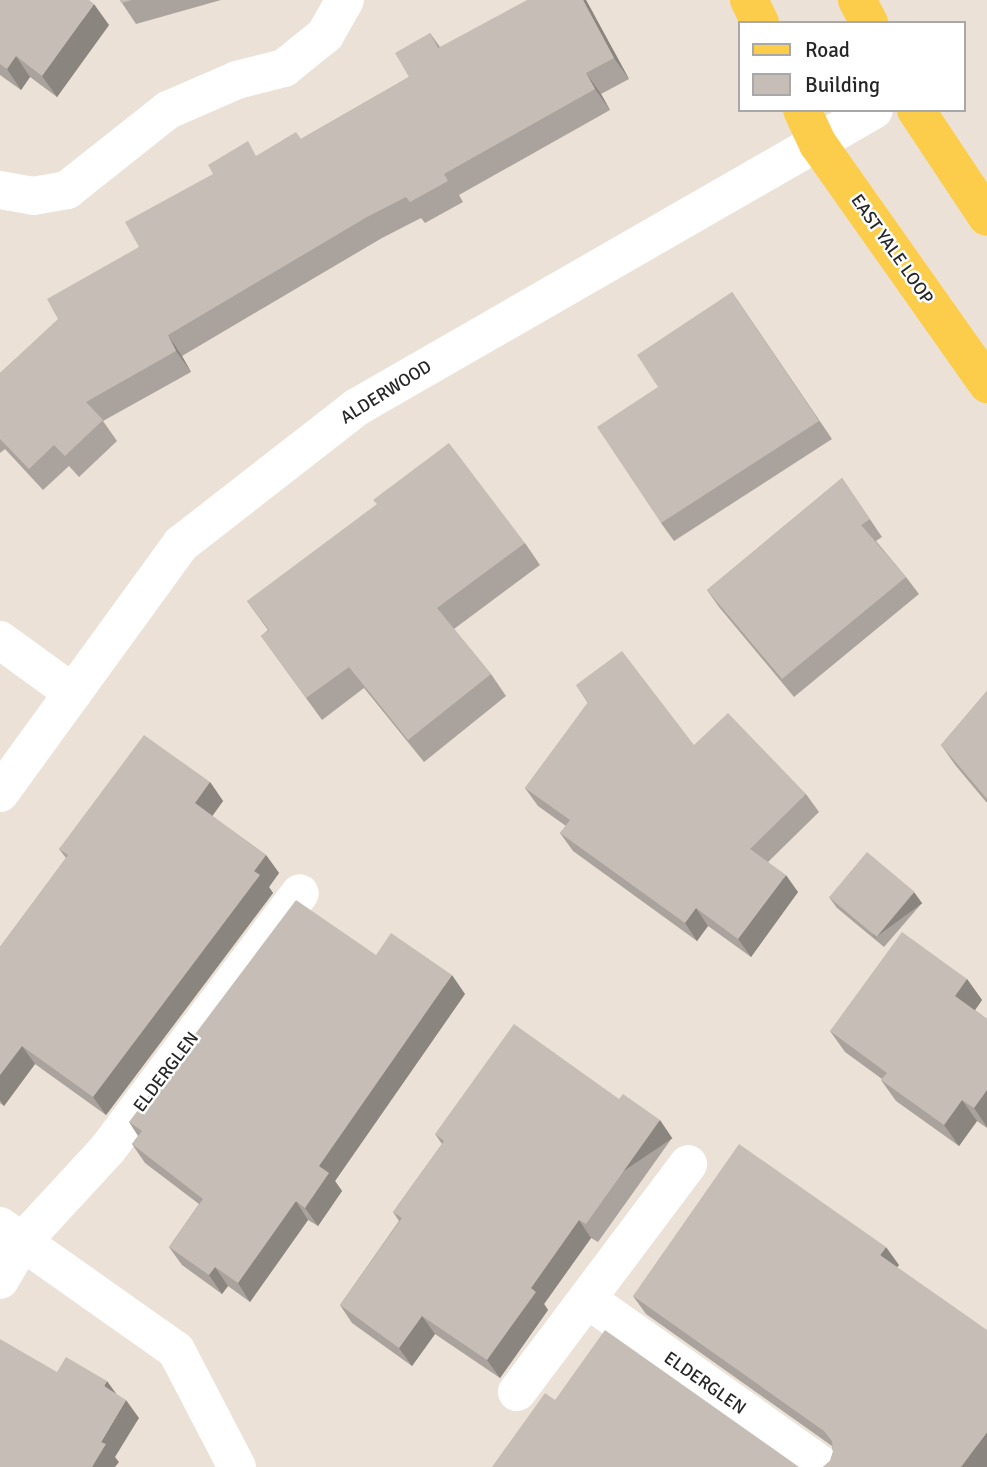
<!DOCTYPE html>
<style>
body{margin:0}
#map{position:relative;width:987px;height:1467px;overflow:hidden;background:#ebe1d6;font-family:Signika,sans-serif}
div>[style]{position:absolute}
.minor>*{height:38px;margin:-19px;padding:0 19px;transform-origin:19px;border-radius:19px;background:#fff}
.major>*{height:38px;margin:-19px;padding:0 19px;transform-origin:19px;border-radius:19px;background:#fccd4a}
.wall>*{inset:0;background:#aaa39d}
.shaded-wall>*{inset:0;background:#8b857f;transform-origin:0 0}
.building>*{inset:0;background:#c6beb6;transform-origin:0 0}
span{translate:-50% -50%;white-space:nowrap;text-align:center;line-height:1.15;-webkit-text-stroke:5px #fff;paint-order:stroke}
.street-label{font-size:18px;color:#262626}
.legend{position:absolute;left:738px;top:21px;width:228px;height:91px;box-sizing:border-box;background:#fff;border:2px solid #a8a8a8;margin:0;padding:9px 12px;list-style:none;font-size:21px;color:#262626}
.legend li{display:flex;align-items:center;gap:14px;height:35px}
.legend b{width:35px;border:2px solid #a8a8a8}
</style>
<div id="map">
<div class="minor">
<i style="left:0;top:190px;width:34px;rotate:10deg"></i>
<i style="left:33px;top:196px;width:35px;rotate:-10deg"></i>
<i style="left:67px;top:190px;width:129px;rotate:-38.4deg"></i>
<i style="left:168px;top:110px;width:75px;rotate:-23.5deg"></i>
<i style="left:237px;top:80px;width:49px;rotate:-14.3deg"></i>
<i style="left:284px;top:68px;width:53px;rotate:-38.8deg"></i>
<i style="left:325px;top:35px;width:40px;rotate:-60.3deg"></i>
<i style="left:0;top:640px;width:90px;rotate:36deg"></i>
<i style="left:0;top:793px;width:308px;rotate:-54deg"></i>
<i style="left:181px;top:544px;width:223px;rotate:-37.9deg"></i>
<i style="left:357px;top:407px;width:596px;rotate:-29.88deg"></i>
<i style="left:0;top:1226px;width:215px;rotate:35.2deg"></i>
<i style="left:176px;top:1350px;width:132px;rotate:62.5deg"></i>
<i style="left:0;top:1280px;width:44px;rotate:-59.9deg"></i>
<i style="left:22px;top:1242px;width:125px;rotate:-47.3deg"></i>
<i style="left:107px;top:1150px;width:321px;rotate:-53.1deg"></i>
<i style="left:587px;top:1299px;width:291px;rotate:35.3deg"></i>
<i style="left:517px;top:1392px;width:285px;rotate:-53.1deg"></i>
</div>
<div class="major">
<i style="left:749px;top:0;width:25px;rotate:64deg"></i>
<i style="left:857px;top:0;width:26px;rotate:62deg"></i>
<i style="left:802px;top:110px;width:38px;rotate:65deg"></i>
<i style="left:818px;top:144px;width:294px;rotate:54.8deg"></i>
<i style="left:916px;top:110px;width:128px;rotate:56.4deg"></i>
</div>
<div class="wall">
<i style="clip-path:polygon(0 0,109px 25px,57px 97px,30px 77px,21px 90px,0 75px)"></i>
<i style="clip-path:polygon(120px 0,221px 0,136px 24px)"></i>
<i style="clip-path:polygon(586px 0,629px 79px,601px 94px,610px 110px,459px 195px,463px 202px,425px 223px,421px 218px,382px 238px,182px 356px,191px 372px,103px 421px,117px 441px,79px 477px,69px 466px,43px 490px,5px 449px,0 453px,0 373px,139px 247px,258px 155px,301px 139px,409px 77px,430px 33px,440px 47px)"></i>
<i style="clip-path:polygon(732px 292px,832px 439px,674px 541px,661px 523px,658px 387px)"></i>
<i style="clip-path:polygon(842px 478px,882px 537px,876px 541px,906px 577px,919px 594px,794px 697px,719px 607px,707px 590px)"></i>
<i style="clip-path:polygon(525px 543px,540px 565px,454px 629px,491px 674px,506px 696px,424px 762px,364px 688px,322px 720px,261px 636px,268px 630px,247px 601px)"></i>
<i style="clip-path:polygon(576px 685px,694px 745px,806px 794px,819px 812px,768px 862px,798px 892px,751px 957px,708px 926px,697px 941px,573px 851px,560px 833px,566px 826px,538px 806px,525px 788px,588px 703px)"></i>
<i style="clip-path:polygon(987px 691px,987px 803px,956px 766px,941px 745px)"></i>
<i style="clip-path:polygon(210px 782px,223px 801px,212px 816px,266px 855px,279px 873px,269px 887px,273px 893px,106px 1115px,35px 1064px,4px 1106px,0 1103px,0 947px,66px 858px,59px 849px)"></i>
<i style="clip-path:polygon(829px 897px,922px 903px,884px 947px,837px 908px)"></i>
<i style="clip-path:polygon(376px 955px,465px 994px,335px 1181px,342px 1191px,318px 1226px,308px 1220px,250px 1302px,228px 1286px,222px 1294px,182px 1265px,169px 1247px,199px 1204px,145px 1163px,132px 1144px,138px 1136px,129px 1122px)"></i>
<i style="clip-path:polygon(967px 979px,982px 1000px,975px 1010px,987px 1019px,987px 1128px,977px 1121px,959px 1146px,896px 1101px,881px 1080px,882px 1079px,845px 1052px,830px 1031px)"></i>
<i style="clip-path:polygon(435px 1134px,672px 1138px,598px 1242px,591px 1238px,544px 1304px,548px 1310px,500px 1378px,435px 1334px,412px 1366px,352px 1323px,340px 1305px,399px 1221px,393px 1212px,442px 1144px)"></i>
<i style="clip-path:polygon(899px 1265px,897px 1267px,987px 1467px,823px 1467px,830px 1461px,833px 1452px,832px 1446px,646px 1314px,633px 1296px)"></i>
</div>
<div class="shaded-wall">
<i style="clip-path:polygon(583px 0,586px 0,629px 79px,614px 58px)"></i>
<i style="clip-path:polygon(94px 4px,109px 25px,57px 97px,42px 76px)"></i>
<i style="clip-path:polygon(16px 56px,30px 77px,21px 90px,7px 69px)"></i>
<i style="clip-path:polygon(586px 73px,601px 94px,610px 110px,595px 89px)"></i>
<i style="clip-path:polygon(168px 335px,182px 356px,191px 372px,176px 351px)"></i>
<i style="clip-path:polygon(210px 782px,223px 801px,208px 822px,195px 803px)"></i>
<i style="clip-path:polygon(266px 855px,279px 873px,269px 887px,273px 893px,106px 1115px,93px 1097px)"></i>
<i style="clip-path:polygon(786px 875px,798px 892px,751px 957px,738px 939px)"></i>
<i style="left:914px;top:892px;width:14px;height:58px;rotate:54deg"></i>
<i style="clip-path:polygon(696px 908px,708px 926px,697px 941px,685px 923px)"></i>
<i style="clip-path:polygon(452px 975px,465px 994px,335px 1181px,342px 1191px,318px 1226px,305px 1208px,319px 1166px)"></i>
<i style="clip-path:polygon(967px 979px,982px 1000px,970px 1017px,955px 996px)"></i>
<i style="clip-path:polygon(22px 1046px,35px 1064px,4px 1106px,0 1100px,0 1075px)"></i>
<i style="clip-path:polygon(987px 1090px,987px 1127px,974px 1108px)"></i>
<i style="clip-path:polygon(962px 1100px,977px 1121px,959px 1146px,944px 1125px)"></i>
<i style="left:660px;top:1120px;width:22px;height:128px;rotate:56deg"></i>
<i style="clip-path:polygon(296px 1201px,308px 1220px,250px 1302px,238px 1283px)"></i>
<i style="clip-path:polygon(579px 1220px,591px 1238px,544px 1304px,548px 1310px,500px 1378px,487px 1360px,531px 1288px)"></i>
<i style="clip-path:polygon(886px 1247px,899px 1265px,892px 1273px,880px 1255px)"></i>
<i style="clip-path:polygon(215px 1267px,228px 1286px,222px 1294px,209px 1275px)"></i>
<i style="clip-path:polygon(422px 1316px,435px 1334px,412px 1366px,399px 1348px)"></i>
<i style="clip-path:polygon(107px 1381px,120px 1399px,104px 1386px)"></i>
<i style="clip-path:polygon(126px 1400px,139px 1418px,115px 1457px,119px 1462px,115px 1467px,92px 1467px,101px 1442px)"></i>
<i style="clip-path:polygon(987px 1432px,987px 1467px,961px 1467px)"></i>
</div>
<div class="building">
<i style="clip-path:polygon(0 0,89px 0,94px 4px,42px 76px,16px 56px,7px 69px,0 64px)"></i>
<i style="clip-path:polygon(120px 0,132px 0,121px 3px)"></i>
<i style="clip-path:polygon(527px 0,583px 0,614px 58px,586px 73px,595px 89px,444px 174px,448px 181px,410px 202px,406px 197px,367px 217px,168px 335px,176px 351px,86px 402px,103px 420px,65px 456px,54px 445px,29px 469px,0 439px,0 373px,58px 319px,47px 299px,139px 247px,125px 222px,213px 174px,208px 165px,248px 141px,256px 156px,296px 132px,301px 139px,409px 77px,395px 53px,430px 33px,438px 48px)"></i>
<i style="clip-path:polygon(732px 292px,819px 421px,661px 523px,597px 427px,658px 387px,637px 355px)"></i>
<i style="clip-path:polygon(449px 443px,525px 543px,437px 608px,491px 674px,408px 740px,349px 667px,306px 698px,261px 636px,269px 630px,247px 601px,377px 504px,373px 500px)"></i>
<i style="clip-path:polygon(842px 478px,870px 519px,861px 525px,906px 577px,782px 679px,707px 590px)"></i>
<i style="clip-path:polygon(622px 651px,694px 745px,728px 713px,806px 794px,750px 849px,786px 875px,738px 939px,696px 908px,685px 923px,560px 833px,570px 820px,525px 788px,588px 702px,576px 685px)"></i>
<i style="clip-path:polygon(987px 691px,987px 799px,941px 745px)"></i>
<i style="clip-path:polygon(144px 735px,210px 782px,195px 803px,266px 855px,254px 871px,260px 875px,93px 1097px,22px 1046px,0 1075px,0 947px,68px 855px,59px 849px)"></i>
<i style="left:867px;top:852px;width:62px;height:59px;rotate:40deg"></i>
<i style="clip-path:polygon(296px 900px,376px 955px,391px 933px,452px 975px,319px 1166px,329px 1173px,305px 1208px,296px 1201px,238px 1283px,215px 1267px,209px 1275px,169px 1247px,203px 1199px,132px 1144px,142px 1131px,129px 1122px)"></i>
<i style="clip-path:polygon(902px 932px,967px 979px,955px 996px,987px 1019px,987px 1090px,974px 1108px,962px 1100px,944px 1125px,881px 1080px,887px 1073px,830px 1031px)"></i>
<i style="clip-path:polygon(514px 1024px,619px 1099px,623px 1094px,660px 1120px,586px 1224px,579px 1220px,531px 1288px,536px 1292px,487px 1360px,422px 1316px,399px 1348px,340px 1305px,402px 1218px,393px 1212px,444px 1141px,435px 1134px)"></i>
<i style="clip-path:polygon(739px 1144px,886px 1247px,880px 1255px,987px 1330px,987px 1432px,961px 1467px,823px 1467px,830px 1461px,833px 1452px,832px 1441px,824px 1431px,633px 1296px)"></i>
<i style="clip-path:polygon(605px 1330px,799px 1467px,492px 1467px,545px 1393px,555px 1400px)"></i>
<i style="clip-path:polygon(0 1339px,57px 1372px,66px 1357px,107px 1381px,104px 1386px,126px 1400px,101px 1442px,106px 1444px,92px 1467px,0 1467px)"></i>
</div>
<div class="street-label">
<span style="left:892px;top:249px;rotate:55deg">EAST YALE LOOP</span>
<span style="left:386px;top:392px;rotate:-32deg">ALDERWOOD</span>
<span style="left:166px;top:1072px;rotate:-53deg">ELDERGLEN</span>
<span style="left:705px;top:1383px;rotate:35deg">ELDERGLEN</span>
</div>
<ul class="legend">
<li><b style="height:9px;background:#fccd4a"></b>Road</li>
<li><b style="height:19px;background:#c6beb6"></b>Building</li>
</ul>
</div>
